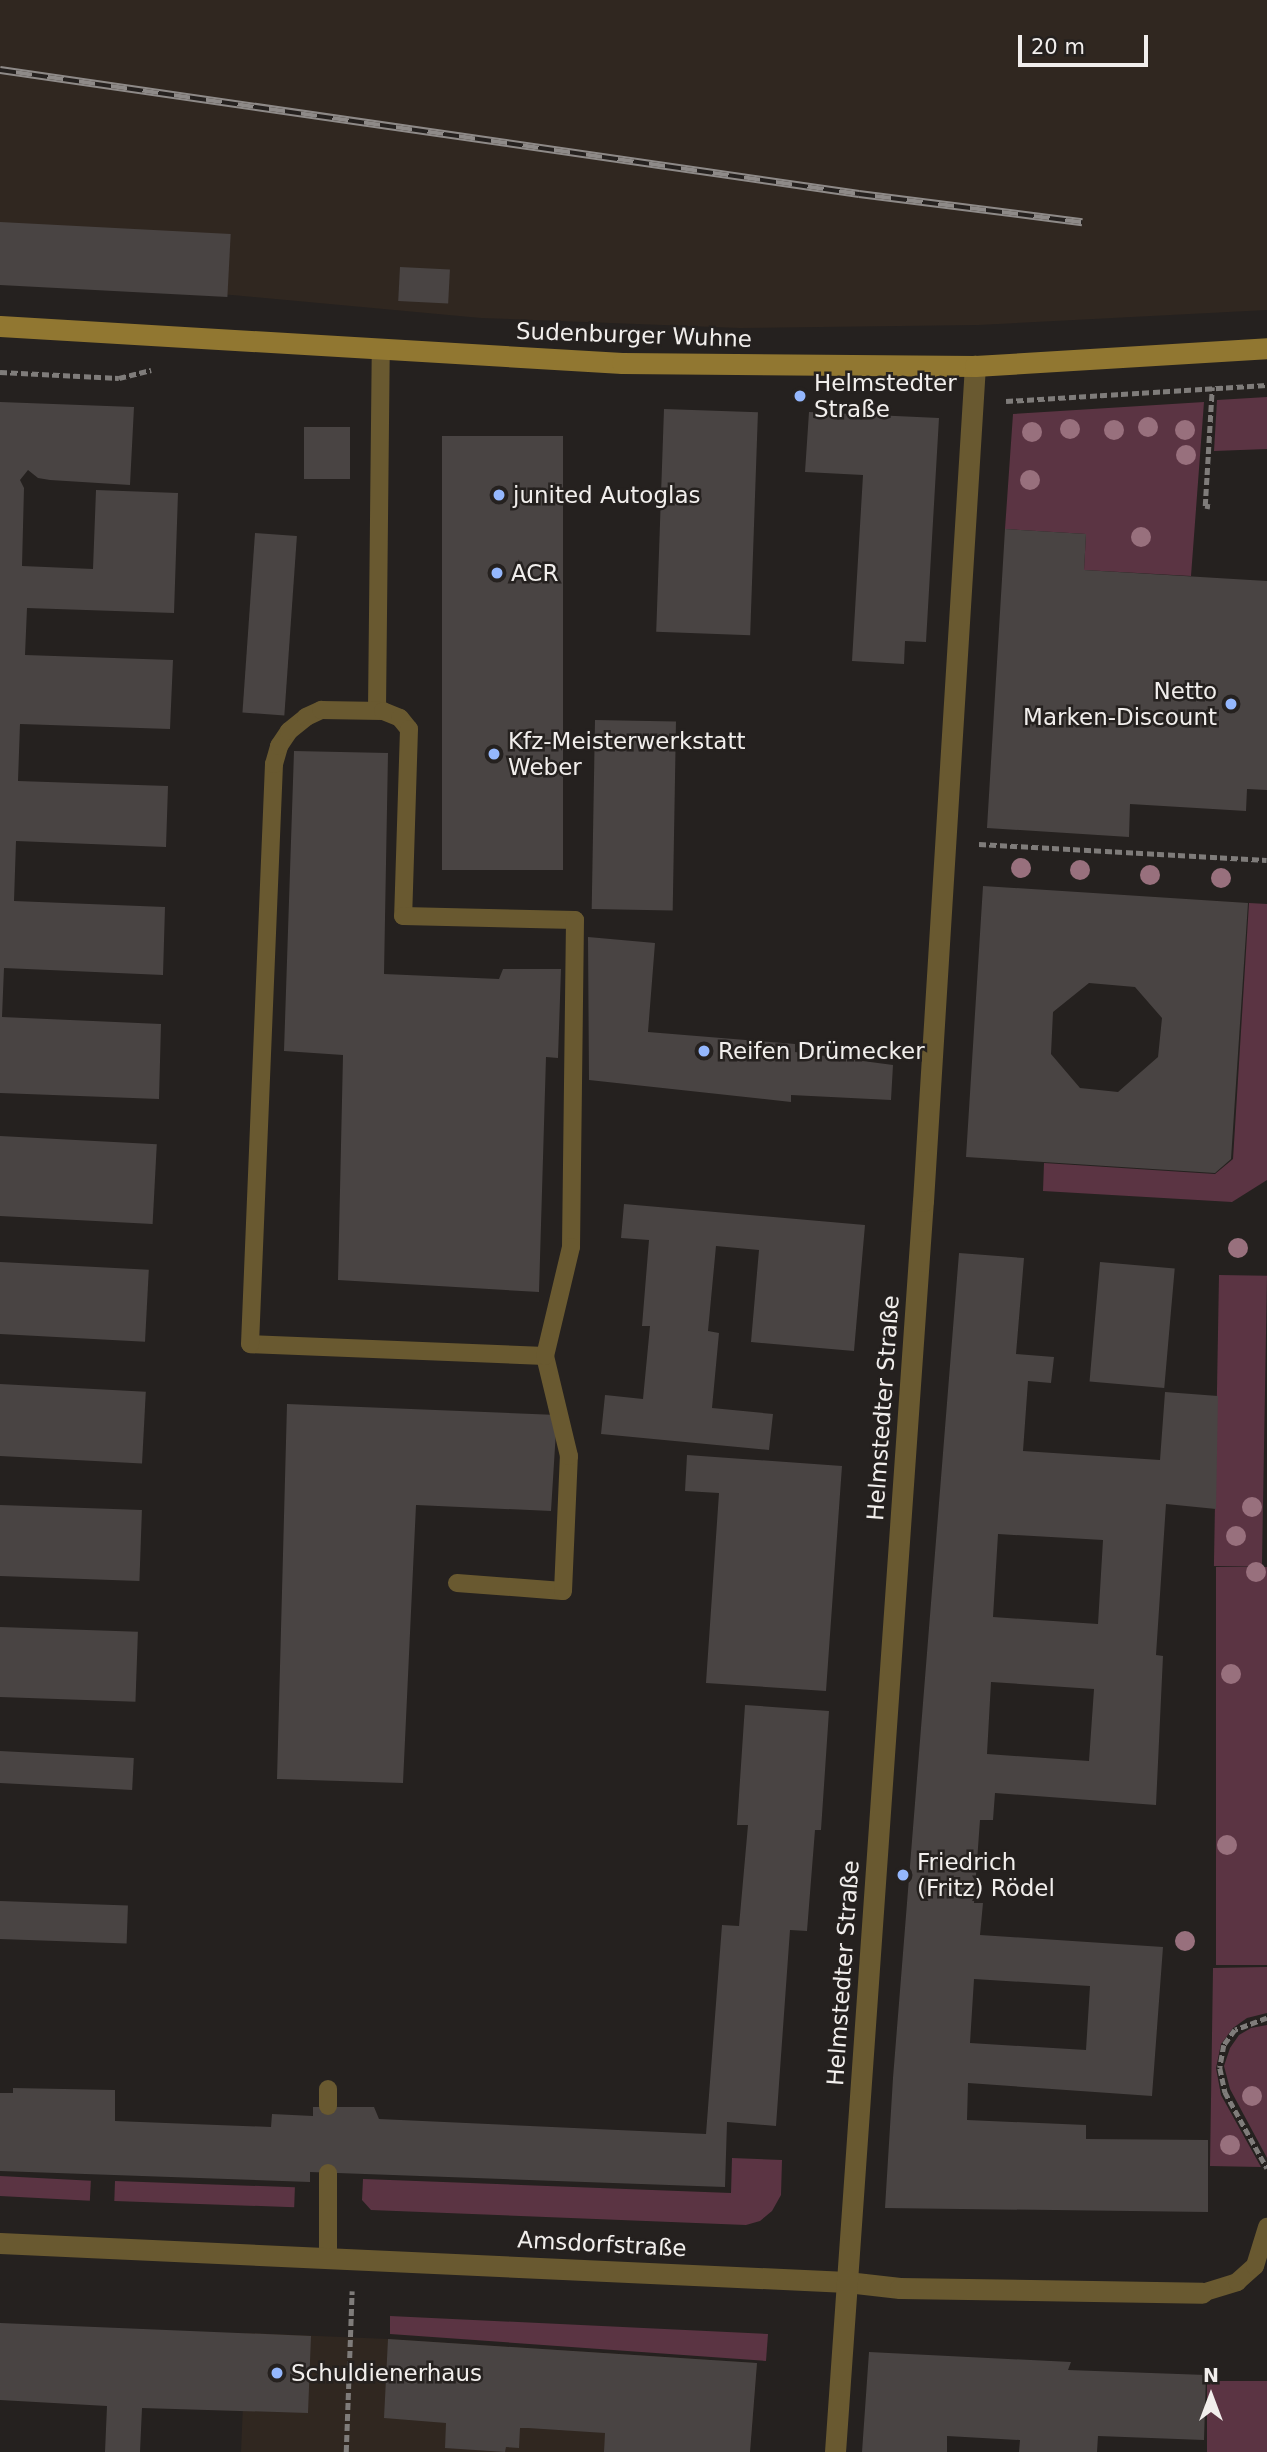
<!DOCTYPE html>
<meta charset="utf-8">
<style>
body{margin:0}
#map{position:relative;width:1267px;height:2452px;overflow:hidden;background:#25211f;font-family:"DejaVu Sans",sans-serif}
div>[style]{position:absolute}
.built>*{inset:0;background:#302720}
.green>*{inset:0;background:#5b3443;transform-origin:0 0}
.building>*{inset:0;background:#494443;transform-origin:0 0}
.path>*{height:4.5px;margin-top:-2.25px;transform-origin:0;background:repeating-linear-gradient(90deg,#7f7c7a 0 7px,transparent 0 10.5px)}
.lane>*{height:18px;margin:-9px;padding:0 9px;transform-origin:9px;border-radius:9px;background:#695930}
.street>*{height:21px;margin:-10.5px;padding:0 10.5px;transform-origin:10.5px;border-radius:10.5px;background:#695930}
.secondary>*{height:21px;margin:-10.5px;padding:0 10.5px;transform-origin:10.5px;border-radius:10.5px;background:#917731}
.rail>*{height:8px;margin-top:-4px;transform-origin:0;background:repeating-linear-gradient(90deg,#25211f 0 16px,#8e8a88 0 32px);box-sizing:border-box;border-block:2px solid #8e8a88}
.trees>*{width:20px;height:20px;margin:-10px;border-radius:50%;background:#98707d}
.dots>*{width:19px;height:19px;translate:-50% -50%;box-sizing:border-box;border:4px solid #25211f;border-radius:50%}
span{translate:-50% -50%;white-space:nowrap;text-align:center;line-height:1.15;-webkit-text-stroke:5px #25211f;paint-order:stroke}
.street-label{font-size:23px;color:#f1eeec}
.poi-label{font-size:23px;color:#f1eeec}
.left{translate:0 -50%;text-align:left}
.right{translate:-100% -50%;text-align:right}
.north{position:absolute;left:1176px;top:2361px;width:70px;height:70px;-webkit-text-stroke:5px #25211f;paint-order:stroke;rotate:0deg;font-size:19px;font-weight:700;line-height:28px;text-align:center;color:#f1eeec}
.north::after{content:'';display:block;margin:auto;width:24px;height:32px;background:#f1eeec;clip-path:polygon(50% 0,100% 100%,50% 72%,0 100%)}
.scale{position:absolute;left:1018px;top:35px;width:130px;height:32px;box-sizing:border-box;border:4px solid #f1eeec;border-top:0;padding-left:9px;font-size:21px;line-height:24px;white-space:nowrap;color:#f1eeec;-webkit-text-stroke:5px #25211f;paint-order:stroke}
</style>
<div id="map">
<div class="built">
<i style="clip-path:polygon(0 0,1267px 0,1267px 310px,978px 325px,740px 328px,481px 318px,232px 295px,0 283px)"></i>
<i style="clip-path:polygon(246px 2333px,388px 2339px,757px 2363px,750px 2452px,241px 2452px)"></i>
</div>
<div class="green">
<i style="clip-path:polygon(1267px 397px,1267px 449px,1214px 451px,1217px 400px)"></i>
<i style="clip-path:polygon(1204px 402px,1191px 576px,1084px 570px,1086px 534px,1005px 529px,1013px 414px)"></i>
<i style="clip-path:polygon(1249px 903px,1267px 904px,1267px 1180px,1232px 1202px,1043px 1191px,1044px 1163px,1215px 1174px,1233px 1159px)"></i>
<i style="left:1219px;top:1275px;width:48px;height:291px;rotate:1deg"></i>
<i style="left:1267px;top:1567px;width:398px;height:51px;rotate:90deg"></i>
<i style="clip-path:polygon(1267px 1967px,1267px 2013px,1247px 2018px,1233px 2028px,1221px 2044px,1216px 2068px,1221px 2095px,1261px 2167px,1210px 2166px,1213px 1968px)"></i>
<i style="clip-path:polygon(1267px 2025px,1267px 2158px,1230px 2089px,1224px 2066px,1230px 2048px,1239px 2035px,1251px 2028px)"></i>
<i style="clip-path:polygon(732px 2158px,782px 2160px,781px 2195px,772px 2211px,760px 2221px,746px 2225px,371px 2210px,362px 2200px,363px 2179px,731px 2193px)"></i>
<i style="left:0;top:2176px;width:91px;height:20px;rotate:3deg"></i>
<i style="left:115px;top:2181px;width:180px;height:20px;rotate:2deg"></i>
<i style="clip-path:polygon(390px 2316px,768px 2334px,766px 2361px,390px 2334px)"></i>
<i style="left:1267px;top:2381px;width:71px;height:60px;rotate:90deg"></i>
</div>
<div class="building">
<i style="left:0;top:222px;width:231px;height:63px;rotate:3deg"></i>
<i style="left:400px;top:267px;width:50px;height:34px;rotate:3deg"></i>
<i style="clip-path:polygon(0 402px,134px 407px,130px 485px,50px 480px,38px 478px,28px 470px,20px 480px,24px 488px,22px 566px,93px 569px,96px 490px,178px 493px,174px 613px,27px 608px,25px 655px,173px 660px,170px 729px,20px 724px,18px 781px,168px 786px,166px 847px,16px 841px,14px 901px,165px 907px,163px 975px,4px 968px,2px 1017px,161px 1024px,159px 1099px,0 1093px)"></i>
<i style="left:664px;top:409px;width:94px;height:223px;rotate:2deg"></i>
<i style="clip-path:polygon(809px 412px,939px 418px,926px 642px,905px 641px,904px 664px,852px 661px,863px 475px,805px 472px)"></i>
<i style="left:304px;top:427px;width:46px;height:52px"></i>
<i style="left:442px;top:436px;width:121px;height:434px"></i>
<i style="clip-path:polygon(1005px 529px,1086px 534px,1084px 570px,1267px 581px,1267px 790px,1247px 789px,1246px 811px,1130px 804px,1129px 837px,987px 828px)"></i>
<i style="left:255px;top:533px;width:42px;height:180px;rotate:4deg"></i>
<i style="left:595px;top:720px;width:81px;height:189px;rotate:1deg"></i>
<i style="clip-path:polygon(294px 751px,388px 753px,384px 974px,499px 979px,503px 969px,561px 969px,558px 1058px,546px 1057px,539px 1292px,338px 1280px,343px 1055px,284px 1051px)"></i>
<i style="clip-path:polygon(evenodd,983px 886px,1248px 903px,1231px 1159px,1215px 1173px,966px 1157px,983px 886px,1089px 983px,1135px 987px,1162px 1018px,1158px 1057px,1118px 1092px,1080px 1088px,1051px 1054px,1053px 1012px,1089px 983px)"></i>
<i style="clip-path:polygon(588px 937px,655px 943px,648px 1032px,795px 1044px,795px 1052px,893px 1065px,891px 1100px,791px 1095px,791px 1102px,589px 1080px)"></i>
<i style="left:0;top:1136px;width:157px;height:80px;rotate:3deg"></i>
<i style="clip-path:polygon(624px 1204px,865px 1225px,854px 1351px,751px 1342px,759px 1250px,716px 1246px,708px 1331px,719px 1333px,712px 1408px,773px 1414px,769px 1450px,601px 1434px,605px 1395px,643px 1399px,650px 1326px,642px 1326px,649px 1240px,621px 1238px)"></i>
<i style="clip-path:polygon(evenodd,959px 1253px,1024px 1258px,1016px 1354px,1054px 1357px,1051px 1383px,1028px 1381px,1023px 1451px,1160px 1460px,1165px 1392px,1218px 1396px,1216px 1509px,1166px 1504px,1156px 1655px,1163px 1656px,1156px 1805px,995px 1793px,993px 1820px,980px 1820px,974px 1903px,983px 1903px,980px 1935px,1163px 1947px,1152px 2096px,968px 2083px,967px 2120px,1086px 2125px,1086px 2139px,1208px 2140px,1208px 2212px,885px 2208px,893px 2078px,959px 1253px,998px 1534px,1103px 1540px,1098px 1624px,993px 1617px,998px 1534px,959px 1253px,991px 1682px,1094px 1689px,1089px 1761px,987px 1754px,991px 1682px,959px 1253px,974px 1979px,1090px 1986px,1086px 2050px,970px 2043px,974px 1979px)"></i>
<i style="left:0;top:1262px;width:149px;height:72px;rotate:3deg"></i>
<i style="left:1100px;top:1262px;width:75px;height:120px;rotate:5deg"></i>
<i style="left:0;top:1384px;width:146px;height:72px;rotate:3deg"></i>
<i style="clip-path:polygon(287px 1404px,557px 1415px,551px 1511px,416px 1505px,403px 1783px,277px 1779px)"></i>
<i style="clip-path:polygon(687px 1455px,842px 1466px,826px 1691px,706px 1683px,719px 1493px,685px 1491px)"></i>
<i style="left:0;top:1505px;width:142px;height:71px;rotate:2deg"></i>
<i style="left:0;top:1627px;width:138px;height:70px;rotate:2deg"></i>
<i style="clip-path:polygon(745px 1705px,829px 1711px,821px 1830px,815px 1830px,807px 1931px,790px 1930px,776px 2126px,727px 2122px,725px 2187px,310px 2172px,310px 2182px,0 2171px,0 2093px,13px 2093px,13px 2088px,115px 2090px,115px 2121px,271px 2127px,272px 2114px,313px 2116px,313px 2107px,374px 2107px,379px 2119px,706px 2134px,722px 1925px,739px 1926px,748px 1825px,737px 1825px)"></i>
<i style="left:0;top:1751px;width:134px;height:32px;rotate:3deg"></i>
<i style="left:0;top:1901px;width:128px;height:38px;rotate:2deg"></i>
<i style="clip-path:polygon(0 2323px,311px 2336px,308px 2413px,142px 2408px,140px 2452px,105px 2452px,107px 2406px,0 2400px)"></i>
<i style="clip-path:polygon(388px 2339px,757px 2363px,750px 2452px,604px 2452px,605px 2433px,528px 2428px,520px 2428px,519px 2448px,506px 2447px,505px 2452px,445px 2448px,446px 2423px,384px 2418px)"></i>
<i style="clip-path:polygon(869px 2352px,1071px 2362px,1068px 2370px,1206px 2375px,1204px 2440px,1098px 2436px,1097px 2452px,1019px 2452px,1020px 2440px,947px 2436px,947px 2452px,862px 2452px)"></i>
</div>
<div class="path">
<i style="left:0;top:372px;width:119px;rotate:2.9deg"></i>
<i style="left:119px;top:378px;width:33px;rotate:-14deg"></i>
<i style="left:1006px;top:401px;width:261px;rotate:-3.5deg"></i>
<i style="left:1210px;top:507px;width:5px;rotate:-169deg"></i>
<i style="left:1205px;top:506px;width:119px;rotate:-86.6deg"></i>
<i style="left:979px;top:844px;width:288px;rotate:3.2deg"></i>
<i style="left:1267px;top:2018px;width:34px;rotate:159deg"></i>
<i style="left:1235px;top:2030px;width:19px;rotate:126deg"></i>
<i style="left:1224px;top:2045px;width:23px;rotate:100deg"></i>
<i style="left:1220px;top:2068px;width:25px;rotate:78deg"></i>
<i style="left:1225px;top:2092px;width:87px;rotate:61.1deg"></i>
<i style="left:346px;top:2452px;width:161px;rotate:-87.9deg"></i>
</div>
<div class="lane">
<i style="left:377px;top:710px;width:359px;rotate:-89.4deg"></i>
<i style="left:457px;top:1583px;width:106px;rotate:4.3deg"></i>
<i style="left:563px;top:1591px;width:135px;rotate:-87.5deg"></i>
<i style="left:569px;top:1456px;width:103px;rotate:-103.5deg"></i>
<i style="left:545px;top:1356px;width:295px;rotate:-177.7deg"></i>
<i style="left:250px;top:1344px;width:580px;rotate:-87.63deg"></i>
<i style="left:274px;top:764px;width:19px;rotate:-74deg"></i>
<i style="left:279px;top:746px;width:18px;rotate:-56deg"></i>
<i style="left:289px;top:731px;width:22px;rotate:-39deg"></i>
<i style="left:306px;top:717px;width:17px;rotate:-25deg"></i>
<i style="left:321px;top:710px;width:62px;rotate:0.9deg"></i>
<i style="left:383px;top:711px;width:18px;rotate:22deg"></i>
<i style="left:400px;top:718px;width:14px;rotate:51deg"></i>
<i style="left:409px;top:729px;width:187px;rotate:91.8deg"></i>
<i style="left:403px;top:916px;width:172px;rotate:1.3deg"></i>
<i style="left:575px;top:920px;width:327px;rotate:90.7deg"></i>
<i style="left:571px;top:1247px;width:112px;rotate:103.4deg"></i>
<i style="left:328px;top:2089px;width:17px;rotate:90deg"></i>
<i style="left:328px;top:2173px;width:85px;rotate:90deg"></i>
<i style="left:1202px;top:2293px;width:37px;rotate:-17deg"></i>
<i style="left:1237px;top:2282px;width:24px;rotate:-42deg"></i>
<i style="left:1255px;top:2266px;width:41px;rotate:-72.9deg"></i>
</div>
<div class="street">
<i style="left:0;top:2243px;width:848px;rotate:2.64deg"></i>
<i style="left:847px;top:2282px;width:53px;rotate:6.5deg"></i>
<i style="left:900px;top:2288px;width:302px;rotate:0.9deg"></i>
<i style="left:835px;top:2452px;width:1254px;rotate:-85.98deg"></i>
<i style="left:923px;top:1201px;width:837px;rotate:-86.44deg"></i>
</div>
<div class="secondary">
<i style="left:0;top:326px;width:623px;rotate:3.4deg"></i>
<i style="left:622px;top:363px;width:353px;rotate:0.5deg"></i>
<i style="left:975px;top:366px;width:293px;rotate:-3.5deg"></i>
</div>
<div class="rail">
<i style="left:0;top:70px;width:868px;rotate:8.21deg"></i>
<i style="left:859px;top:194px;width:225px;rotate:7.2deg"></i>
</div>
<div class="trees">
<i style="left:1148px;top:427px"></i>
<i style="left:1070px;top:429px"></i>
<i style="left:1114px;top:430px"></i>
<i style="left:1185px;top:430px"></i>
<i style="left:1032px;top:432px"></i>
<i style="left:1186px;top:455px"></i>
<i style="left:1030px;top:480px"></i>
<i style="left:1141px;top:537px"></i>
<i style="left:1021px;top:868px"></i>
<i style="left:1080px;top:870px"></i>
<i style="left:1150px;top:875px"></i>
<i style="left:1221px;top:878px"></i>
<i style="left:1238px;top:1248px"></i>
<i style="left:1252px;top:1507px"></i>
<i style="left:1236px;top:1536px"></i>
<i style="left:1256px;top:1572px"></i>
<i style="left:1231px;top:1674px"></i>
<i style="left:1227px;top:1845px"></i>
<i style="left:1185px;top:1941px"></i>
<i style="left:1252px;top:2096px"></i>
<i style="left:1230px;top:2145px"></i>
</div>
<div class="dots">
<i style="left:800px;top:396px;background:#94b7fd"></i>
<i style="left:499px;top:495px;background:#94b7fd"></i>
<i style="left:497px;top:573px;background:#94b7fd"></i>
<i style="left:1231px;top:704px;background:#94b7fd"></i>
<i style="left:494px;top:754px;background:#94b7fd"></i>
<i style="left:704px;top:1051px;background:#94b7fd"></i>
<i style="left:903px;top:1875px;background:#94b7fd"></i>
<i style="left:277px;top:2373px;background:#94b7fd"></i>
</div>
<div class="street-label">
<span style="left:634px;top:335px;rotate:2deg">Sudenburger Wuhne</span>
<span style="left:883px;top:1408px;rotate:-86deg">Helmstedter Straße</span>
<span style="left:843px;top:1973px;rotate:-86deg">Helmstedter Straße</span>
<span style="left:602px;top:2244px;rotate:3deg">Amsdorfstraße</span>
</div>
<div class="poi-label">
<span class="left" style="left:814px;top:396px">Helmstedter<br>Straße</span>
<span class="left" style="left:513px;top:495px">junited Autoglas</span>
<span class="left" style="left:511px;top:573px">ACR</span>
<span class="right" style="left:1217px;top:704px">Netto<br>Marken-Discount</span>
<span class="left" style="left:508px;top:754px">Kfz-Meisterwerkstatt<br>Weber</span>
<span class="left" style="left:718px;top:1051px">Reifen Drümecker</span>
<span class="left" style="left:917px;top:1875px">Friedrich<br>(Fritz) Rödel</span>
<span class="left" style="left:291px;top:2373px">Schuldienerhaus</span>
</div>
<div class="north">N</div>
<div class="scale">20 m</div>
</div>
